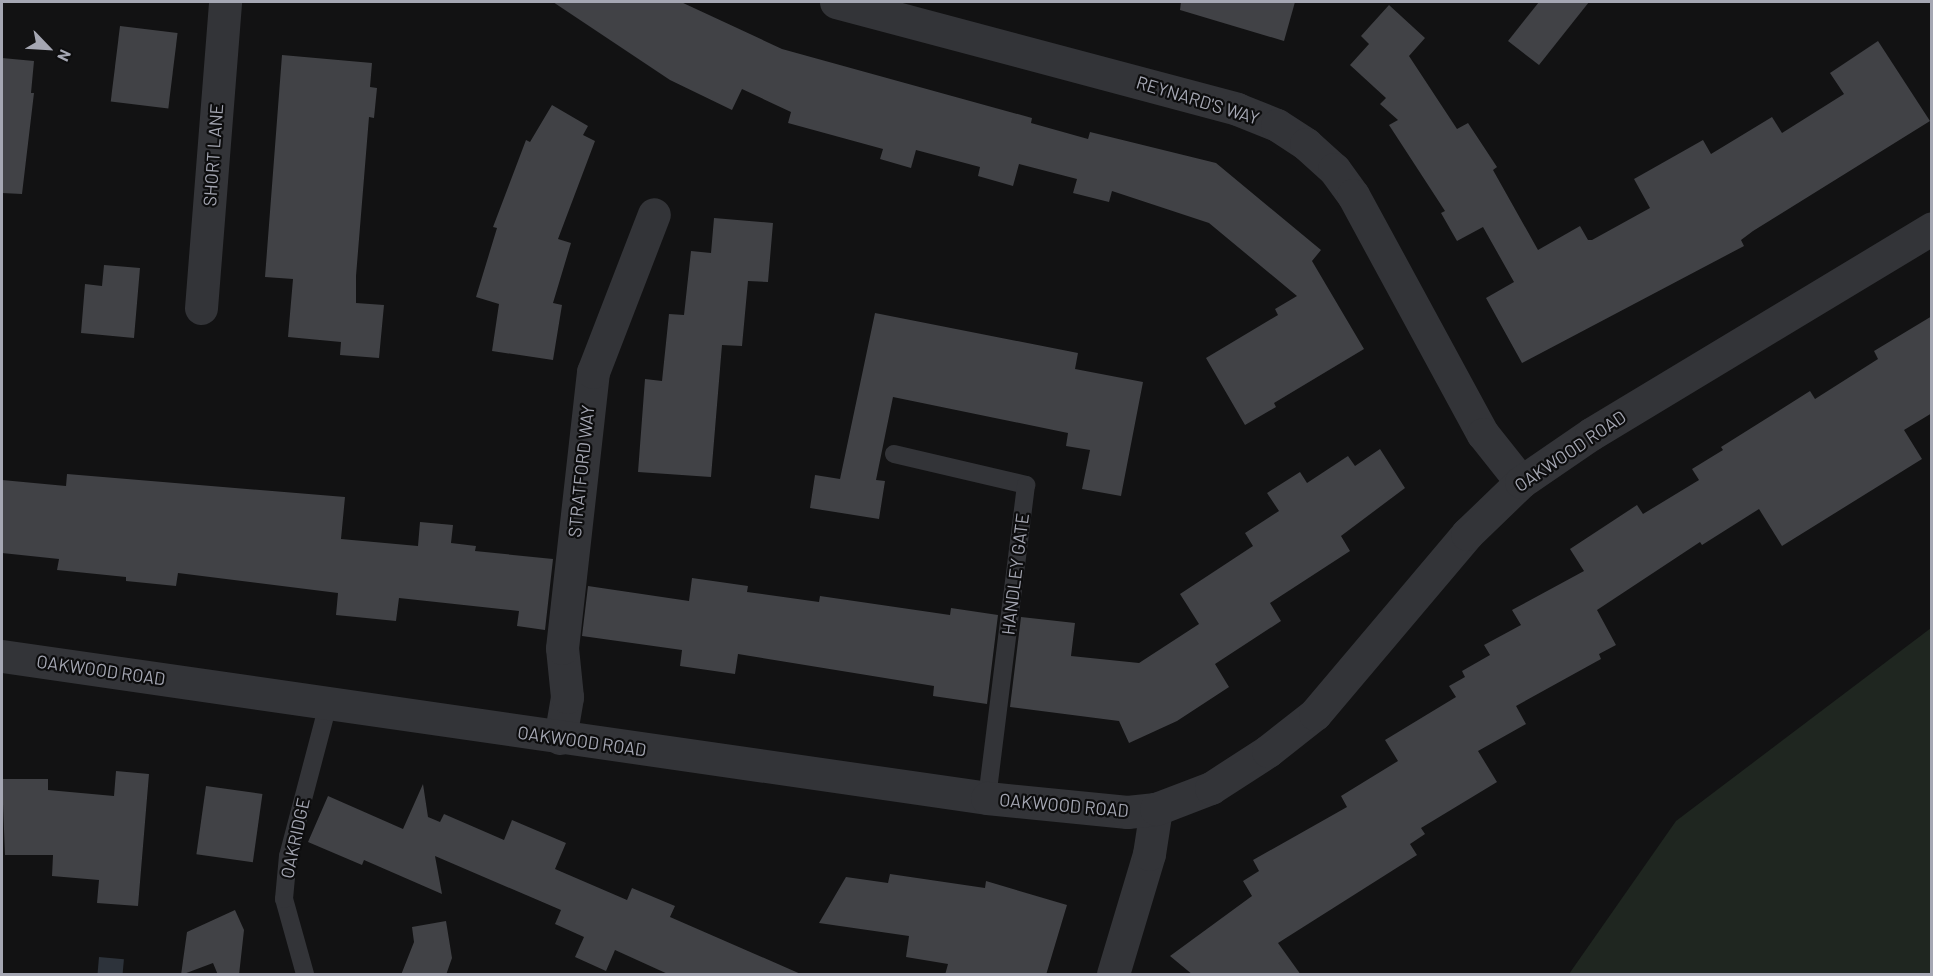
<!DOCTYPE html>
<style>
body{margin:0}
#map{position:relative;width:1933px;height:976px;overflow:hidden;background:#121213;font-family:Barlow,sans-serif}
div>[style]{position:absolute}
.green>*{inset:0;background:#1f2620}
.water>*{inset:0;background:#2d333b;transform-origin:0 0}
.building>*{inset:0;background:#414246;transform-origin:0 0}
.service>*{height:18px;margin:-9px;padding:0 9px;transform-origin:9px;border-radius:9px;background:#333438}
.minor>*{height:33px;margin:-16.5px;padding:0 16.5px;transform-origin:16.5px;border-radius:16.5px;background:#333438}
.tertiary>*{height:33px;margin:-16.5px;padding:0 16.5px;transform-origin:16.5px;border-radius:16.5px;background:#333438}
span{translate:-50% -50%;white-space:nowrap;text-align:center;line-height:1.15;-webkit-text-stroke:4.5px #0d0d0e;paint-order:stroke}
.street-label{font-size:18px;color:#a5a7b3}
.frame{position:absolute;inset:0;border:3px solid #a5a7b3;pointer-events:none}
.north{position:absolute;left:18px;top:18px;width:60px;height:60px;-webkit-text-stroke:4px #0d0d0e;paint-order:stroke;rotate:115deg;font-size:16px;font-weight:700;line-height:24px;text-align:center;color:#a5a7b3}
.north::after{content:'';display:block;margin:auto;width:21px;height:27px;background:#a5a7b3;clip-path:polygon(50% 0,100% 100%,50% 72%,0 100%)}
</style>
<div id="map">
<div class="green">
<i style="clip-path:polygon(1931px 628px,1931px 974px,1569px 974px,1676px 821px)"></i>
</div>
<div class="water">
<i style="left:99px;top:957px;width:25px;height:17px;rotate:5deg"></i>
</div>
<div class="building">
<i style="clip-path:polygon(553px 2px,681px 2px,782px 49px,1032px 118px,1031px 123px,1088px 139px,1090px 132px,1216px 163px,1321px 250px,1312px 261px,1364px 349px,1274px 403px,1276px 407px,1245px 425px,1206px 358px,1278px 315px,1275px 309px,1297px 296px,1209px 223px,1112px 191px,1109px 202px,1073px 193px,1077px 179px,1019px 164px,1013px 186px,978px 176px,980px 167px,916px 150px,911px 168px,880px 159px,883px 149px,788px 123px,791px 112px,742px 89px,732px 110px,670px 80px)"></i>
<i style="clip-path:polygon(1181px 2px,1295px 2px,1284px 41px,1180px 10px)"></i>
<i style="clip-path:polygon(1539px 2px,1589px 2px,1539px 65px,1508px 41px)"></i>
<i style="clip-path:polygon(1389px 5px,1425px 38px,1409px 56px,1457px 129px,1468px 123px,1497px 167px,1493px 170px,1538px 250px,1580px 226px,1588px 240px,1592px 240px,1650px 208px,1634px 179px,1703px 140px,1711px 154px,1772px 117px,1782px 133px,1844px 94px,1830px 73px,1878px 41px,1930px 121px,1753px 231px,1741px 240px,1744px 246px,1522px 363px,1486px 298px,1514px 282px,1483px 227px,1457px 241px,1441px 213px,1445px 211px,1389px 125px,1398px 120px,1380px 104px,1386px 98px,1350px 65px,1369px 44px,1361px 36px)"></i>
<i style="left:120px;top:26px;width:58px;height:76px;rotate:7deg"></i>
<i style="clip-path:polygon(282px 55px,372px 63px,370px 87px,377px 88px,374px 118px,369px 117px,356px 276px,356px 303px,384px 305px,379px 358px,340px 355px,341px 342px,288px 337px,293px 279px,265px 277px)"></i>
<i style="clip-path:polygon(2px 58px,34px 61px,31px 93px,34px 93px,22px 194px,2px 193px)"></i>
<i style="clip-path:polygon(552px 105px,588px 126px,583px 135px,595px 141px,558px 239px,571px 243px,553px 303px,562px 305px,553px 360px,492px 351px,499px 304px,476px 297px,497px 228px,493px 227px,526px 140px,530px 142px)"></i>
<i style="clip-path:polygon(714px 218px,773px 223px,768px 282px,748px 281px,742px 346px,722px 345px,711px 477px,638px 472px,645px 379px,662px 381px,669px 314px,684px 315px,691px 251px,711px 253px)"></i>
<i style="clip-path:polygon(104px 265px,140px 268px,134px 338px,81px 333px,85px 284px,102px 286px)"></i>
<i style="clip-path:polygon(875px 313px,1078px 353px,1075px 369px,1143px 382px,1121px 496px,1082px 489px,1090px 450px,1066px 446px,1068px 433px,893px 397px,876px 480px,885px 481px,879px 519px,810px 508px,815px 475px,840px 479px)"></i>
<i style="clip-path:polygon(1932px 316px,1932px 413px,1904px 430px,1922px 459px,1782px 546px,1759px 509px,1702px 545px,1700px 542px,1597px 610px,1616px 645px,1599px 654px,1601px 659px,1516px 706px,1526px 724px,1478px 751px,1497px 782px,1421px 828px,1425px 834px,1410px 844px,1417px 855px,1278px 943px,1301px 975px,1193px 975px,1170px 956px,1252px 896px,1243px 881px,1259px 871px,1253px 860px,1347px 807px,1341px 796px,1398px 761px,1385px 740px,1456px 697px,1449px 686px,1465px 677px,1462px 671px,1490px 655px,1484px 645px,1521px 625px,1512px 610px,1584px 571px,1570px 549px,1637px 505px,1643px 514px,1699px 480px,1692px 469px,1723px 450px,1721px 447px,1810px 391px,1815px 399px,1878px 359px,1874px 351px)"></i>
<i style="clip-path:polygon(1380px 449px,1405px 488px,1341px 536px,1350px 551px,1270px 603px,1281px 621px,1215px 664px,1229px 687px,1177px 721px,1129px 743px,1119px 721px,1010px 707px,1021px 617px,1075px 623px,1071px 656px,1139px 663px,1199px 624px,1180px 594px,1253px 546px,1245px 533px,1279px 511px,1267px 493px,1300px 472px,1307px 483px,1348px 456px,1355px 466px)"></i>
<i style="clip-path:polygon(67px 474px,345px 497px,341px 539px,418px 546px,420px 522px,453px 525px,451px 543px,476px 546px,475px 551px,553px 559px,545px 630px,517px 626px,519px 611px,399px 598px,396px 621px,336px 615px,338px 593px,178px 573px,176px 586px,126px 581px,126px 577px,57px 570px,59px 559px,2px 553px,2px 480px,66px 486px)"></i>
<i style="clip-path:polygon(692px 578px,748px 586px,747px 592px,819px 602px,820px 596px,950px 615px,951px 608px,998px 615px,987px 704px,933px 696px,934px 686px,738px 654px,735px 674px,680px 666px,682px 650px,582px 636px,588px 586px,689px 601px)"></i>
<i style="clip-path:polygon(116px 771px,149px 774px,138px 906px,97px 903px,99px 880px,52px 876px,53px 855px,5px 855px,2px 779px,48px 779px,48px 790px,114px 796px)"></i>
<i style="clip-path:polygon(423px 784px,428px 817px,440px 822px,444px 814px,504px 840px,512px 820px,566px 843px,555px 869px,627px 900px,632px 888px,675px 906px,670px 917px,803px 975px,670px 975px,615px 950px,606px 971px,575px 957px,584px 937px,555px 924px,561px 910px,435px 856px,442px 894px,364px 860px,362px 865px,308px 842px,328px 796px,403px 829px)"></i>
<i style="left:206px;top:786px;width:57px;height:69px;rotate:8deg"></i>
<i style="clip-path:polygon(890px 874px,985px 888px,986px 881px,1067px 905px,1046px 975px,945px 975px,948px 964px,906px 957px,909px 936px,819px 923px,846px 877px,888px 883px)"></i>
<i style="clip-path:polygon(235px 910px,244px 930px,239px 975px,218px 975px,213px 963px,181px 975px,187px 932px)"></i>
<i style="clip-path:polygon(446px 921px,452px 958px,446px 975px,401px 975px,414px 942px,412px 927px)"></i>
</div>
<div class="service">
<i style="left:894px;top:454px;width:136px;rotate:13.2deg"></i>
<i style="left:1026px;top:485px;width:315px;rotate:97.1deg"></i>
<i style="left:305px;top:974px;width:78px;rotate:-105.6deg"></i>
<i style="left:284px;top:899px;width:43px;rotate:-84.7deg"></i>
<i style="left:288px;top:856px;width:160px;rotate:-75.2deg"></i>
</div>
<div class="minor">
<i style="left:836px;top:2px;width:415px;rotate:14.9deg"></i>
<i style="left:1237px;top:109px;width:43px;rotate:21.8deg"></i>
<i style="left:1277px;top:125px;width:35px;rotate:33deg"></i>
<i style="left:1306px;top:144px;width:38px;rotate:42deg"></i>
<i style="left:1334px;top:169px;width:32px;rotate:54deg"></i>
<i style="left:1353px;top:195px;width:272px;rotate:61.5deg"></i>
<i style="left:1483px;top:434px;width:61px;rotate:51.6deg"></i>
<i style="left:201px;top:308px;width:307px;rotate:-85.5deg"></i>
<i style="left:560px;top:738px;width:42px;rotate:-80.3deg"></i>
<i style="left:567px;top:697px;width:49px;rotate:-95.8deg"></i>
<i style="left:562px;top:648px;width:278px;rotate:-83.6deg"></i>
<i style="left:593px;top:372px;width:169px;rotate:-68.9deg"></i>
<i style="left:1113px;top:974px;width:125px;rotate:-73.3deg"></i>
<i style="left:1149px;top:854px;width:46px;rotate:-81.2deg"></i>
</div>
<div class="tertiary">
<i style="left:2px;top:656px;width:995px;rotate:8.2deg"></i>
<i style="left:987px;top:798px;width:141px;rotate:5.7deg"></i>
<i style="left:1127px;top:812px;width:29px;rotate:-6deg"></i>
<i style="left:1156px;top:809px;width:59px;rotate:-20.9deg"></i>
<i style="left:1211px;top:788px;width:68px;rotate:-33deg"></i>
<i style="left:1268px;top:751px;width:60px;rotate:-38.2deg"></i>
<i style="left:1315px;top:714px;width:236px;rotate:-49.8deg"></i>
<i style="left:1467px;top:534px;width:75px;rotate:-43.9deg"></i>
<i style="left:1521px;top:482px;width:85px;rotate:-34.4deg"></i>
<i style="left:1591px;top:434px;width:398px;rotate:-31.1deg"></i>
</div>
<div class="street-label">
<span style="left:1198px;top:100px;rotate:17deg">REYNARD'S WAY</span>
<span style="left:213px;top:155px;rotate:-86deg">SHORT LANE</span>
<span style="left:1570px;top:451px;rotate:-34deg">OAKWOOD ROAD</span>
<span style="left:581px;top:471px;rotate:-84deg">STRATFORD WAY</span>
<span style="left:1015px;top:574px;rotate:-83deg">HANDLEY GATE</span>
<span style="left:101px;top:670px;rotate:8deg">OAKWOOD ROAD</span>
<span style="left:582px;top:741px;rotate:8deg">OAKWOOD ROAD</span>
<span style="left:1064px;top:805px;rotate:5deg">OAKWOOD ROAD</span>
<span style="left:295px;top:838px;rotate:-78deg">OAKRIDGE</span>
</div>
<div class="frame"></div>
<div class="north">N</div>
</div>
